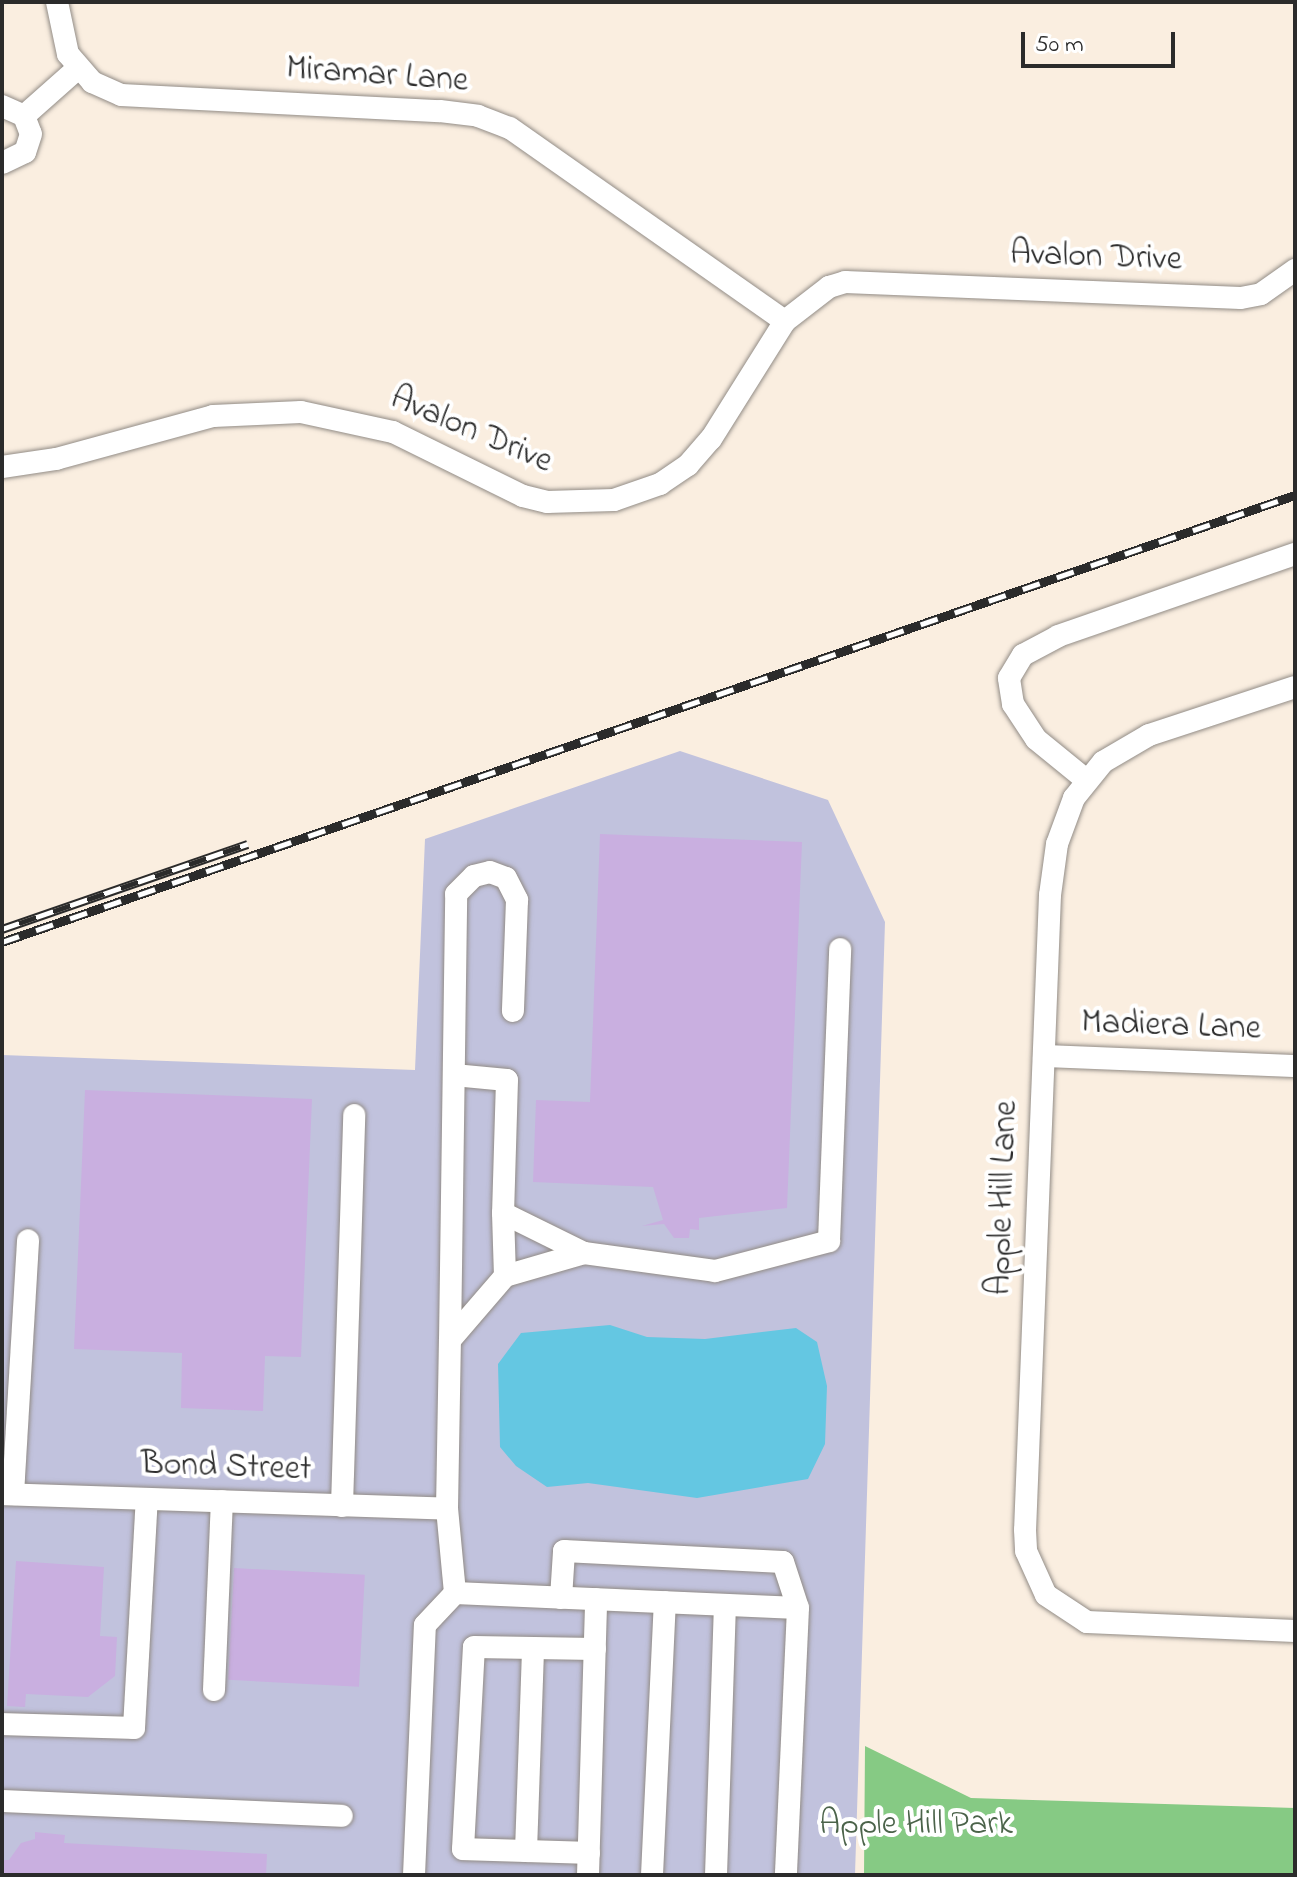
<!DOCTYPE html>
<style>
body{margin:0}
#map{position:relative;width:1297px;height:1877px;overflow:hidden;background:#faeee0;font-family:"Indie Flower",sans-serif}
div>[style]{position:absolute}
.industrial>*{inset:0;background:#c1c2dd}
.green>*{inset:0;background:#86ca84}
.water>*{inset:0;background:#64c7e2}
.building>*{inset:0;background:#c9afe0;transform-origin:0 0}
.roads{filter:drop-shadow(0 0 2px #928c86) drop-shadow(0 0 2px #928c86)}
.minor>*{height:22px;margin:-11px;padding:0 11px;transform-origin:11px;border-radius:11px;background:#fff}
.rail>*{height:9px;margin-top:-4.5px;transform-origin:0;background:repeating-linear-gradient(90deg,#fff 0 18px,#2b2b2b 0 36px);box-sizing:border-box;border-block:2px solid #2b2b2b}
span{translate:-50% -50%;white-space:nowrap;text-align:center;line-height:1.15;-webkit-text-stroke:8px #fff;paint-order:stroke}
.street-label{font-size:34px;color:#2b2b2b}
.park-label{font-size:34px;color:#4b634a}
.frame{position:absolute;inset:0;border:4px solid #2b2b2b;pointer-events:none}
.scale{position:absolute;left:1021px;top:32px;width:154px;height:36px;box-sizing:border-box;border:4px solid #2b2b2b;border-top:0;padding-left:10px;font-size:24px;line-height:28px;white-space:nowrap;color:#2b2b2b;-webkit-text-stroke:6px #fff;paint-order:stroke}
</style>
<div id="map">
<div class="industrial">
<i style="clip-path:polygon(680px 751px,828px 800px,885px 922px,855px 1875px,2px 1875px,2px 1055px,415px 1070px,425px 839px)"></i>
</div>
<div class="green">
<i style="clip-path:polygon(865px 1746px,971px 1798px,1295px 1808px,1295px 1875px,864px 1875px)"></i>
</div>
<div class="water">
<i style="clip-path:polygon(610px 1325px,647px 1337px,705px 1339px,796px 1328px,817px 1342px,827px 1386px,825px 1444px,808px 1479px,697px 1498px,588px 1483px,547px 1487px,516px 1466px,500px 1447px,498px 1364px,521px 1333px)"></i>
</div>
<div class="building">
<i style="clip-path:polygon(600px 834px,802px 842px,787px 1208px,699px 1218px,699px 1230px,690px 1229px,689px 1238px,674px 1238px,664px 1224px,642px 1226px,663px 1220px,653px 1187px,533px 1182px,536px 1100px,590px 1102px)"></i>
<i style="clip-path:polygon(85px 1090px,312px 1099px,301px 1357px,265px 1356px,263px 1411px,181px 1408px,182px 1353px,74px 1349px)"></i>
<i style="clip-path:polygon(16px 1561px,104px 1567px,100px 1636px,117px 1637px,115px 1676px,88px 1697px,26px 1694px,25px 1707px,7px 1706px)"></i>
<i style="left:234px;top:1568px;width:131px;height:112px;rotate:3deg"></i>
<i style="clip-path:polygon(35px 1832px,65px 1835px,64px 1843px,267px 1854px,266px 1875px,2px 1875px,3px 1860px,9px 1860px,21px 1843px,35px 1839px)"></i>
</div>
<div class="roads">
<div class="minor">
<i style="left:57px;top:2px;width:53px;rotate:78.1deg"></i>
<i style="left:68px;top:54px;width:37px;rotate:49deg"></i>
<i style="left:92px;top:82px;width:32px;rotate:24deg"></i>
<i style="left:121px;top:95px;width:319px;rotate:2.9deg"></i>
<i style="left:440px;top:111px;width:38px;rotate:7deg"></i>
<i style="left:478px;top:116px;width:34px;rotate:21deg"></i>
<i style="left:510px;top:128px;width:336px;rotate:35.1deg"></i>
<i style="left:2px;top:106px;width:24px;rotate:24deg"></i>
<i style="left:24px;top:116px;width:19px;rotate:69deg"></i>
<i style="left:31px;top:134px;width:19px;rotate:108deg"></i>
<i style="left:25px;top:152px;width:25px;rotate:154deg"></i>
<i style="left:24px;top:116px;width:72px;rotate:-41.6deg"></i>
<i style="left:2px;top:467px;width:55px;rotate:-8.4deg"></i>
<i style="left:56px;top:459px;width:163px;rotate:-15.3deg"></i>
<i style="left:213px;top:416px;width:88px;rotate:-2.6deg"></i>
<i style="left:301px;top:412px;width:94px;rotate:12.3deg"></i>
<i style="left:393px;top:432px;width:145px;rotate:26.2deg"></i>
<i style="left:523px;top:496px;width:25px;rotate:14deg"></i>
<i style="left:547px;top:502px;width:67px;rotate:-1.7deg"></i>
<i style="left:614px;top:500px;width:49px;rotate:-19.2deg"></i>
<i style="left:660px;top:484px;width:34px;rotate:-34deg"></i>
<i style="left:688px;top:465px;width:35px;rotate:-49deg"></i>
<i style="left:711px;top:439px;width:139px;rotate:-57.9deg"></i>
<i style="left:785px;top:321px;width:56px;rotate:-37.7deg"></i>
<i style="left:829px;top:287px;width:17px;rotate:-17deg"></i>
<i style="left:845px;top:282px;width:396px;rotate:2.3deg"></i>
<i style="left:1241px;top:298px;width:20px;rotate:-11deg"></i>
<i style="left:1261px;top:294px;width:42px;rotate:-35.2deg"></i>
<i style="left:1295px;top:687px;width:154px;rotate:161.8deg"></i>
<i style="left:1149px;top:735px;width:53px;rotate:149.6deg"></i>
<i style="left:1103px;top:762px;width:46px;rotate:128.9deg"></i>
<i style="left:1074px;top:798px;width:49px;rotate:110.3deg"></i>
<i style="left:1057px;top:844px;width:51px;rotate:97.8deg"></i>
<i style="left:1050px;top:895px;width:635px;rotate:92.25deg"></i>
<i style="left:1025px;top:1530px;width:21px;rotate:87deg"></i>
<i style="left:1026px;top:1551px;width:48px;rotate:65.6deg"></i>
<i style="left:1046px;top:1595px;width:49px;rotate:33.4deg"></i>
<i style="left:1087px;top:1622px;width:208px;rotate:2.5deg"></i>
<i style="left:1085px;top:779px;width:63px;rotate:-140.8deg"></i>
<i style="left:1036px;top:739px;width:42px;rotate:-123.3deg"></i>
<i style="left:1013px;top:704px;width:26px;rotate:-99deg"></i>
<i style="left:1009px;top:678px;width:27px;rotate:-59deg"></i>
<i style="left:1023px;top:655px;width:40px;rotate:-28deg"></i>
<i style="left:1058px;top:636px;width:251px;rotate:-19.1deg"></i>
<i style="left:1044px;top:1056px;width:251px;rotate:2.3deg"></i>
<i style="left:454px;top:1075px;width:53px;rotate:5.4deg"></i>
<i style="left:507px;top:1080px;width:133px;rotate:91.7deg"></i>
<i style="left:503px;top:1213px;width:90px;rotate:26.3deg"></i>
<i style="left:503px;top:1213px;width:63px;rotate:88.2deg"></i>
<i style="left:450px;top:1340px;width:446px;rotate:-89.2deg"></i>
<i style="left:456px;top:894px;width:25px;rotate:-45deg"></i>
<i style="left:474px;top:876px;width:16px;rotate:-14deg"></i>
<i style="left:490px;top:872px;width:17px;rotate:21deg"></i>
<i style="left:506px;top:878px;width:25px;rotate:63deg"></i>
<i style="left:517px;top:900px;width:111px;rotate:92.1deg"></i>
<i style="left:2px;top:1494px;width:445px;rotate:1.9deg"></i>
<i style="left:13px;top:1494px;width:254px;rotate:-86.6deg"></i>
<i style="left:342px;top:1506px;width:391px;rotate:-88.2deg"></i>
<i style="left:455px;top:1593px;width:84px;rotate:-95.4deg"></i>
<i style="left:447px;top:1509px;width:169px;rotate:-89deg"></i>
<i style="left:450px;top:1340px;width:84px;rotate:-49.3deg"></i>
<i style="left:505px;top:1276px;width:82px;rotate:-16.2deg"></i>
<i style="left:584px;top:1253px;width:132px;rotate:7.8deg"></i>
<i style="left:715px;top:1271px;width:118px;rotate:-14.7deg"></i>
<i style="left:829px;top:1241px;width:292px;rotate:-87.8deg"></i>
<i style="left:561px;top:1598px;width:47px;rotate:-86.3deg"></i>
<i style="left:564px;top:1551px;width:219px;rotate:2.9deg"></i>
<i style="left:783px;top:1562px;width:48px;rotate:71.9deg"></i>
<i style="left:798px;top:1608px;width:267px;rotate:92.6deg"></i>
<i style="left:214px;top:1690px;width:189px;rotate:-87.6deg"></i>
<i style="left:2px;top:1724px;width:132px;rotate:1.7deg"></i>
<i style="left:134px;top:1728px;width:229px;rotate:-86.8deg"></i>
<i style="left:2px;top:1801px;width:340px;rotate:2.5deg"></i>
<i style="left:526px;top:1851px;width:203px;rotate:-88deg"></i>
<i style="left:589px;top:1853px;width:126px;rotate:-178.2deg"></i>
<i style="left:463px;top:1849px;width:202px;rotate:-86.9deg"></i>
<i style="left:474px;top:1647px;width:121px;rotate:0.9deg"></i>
<i style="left:414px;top:1875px;width:250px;rotate:-87.5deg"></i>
<i style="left:425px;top:1625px;width:44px;rotate:-46.8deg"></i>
<i style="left:455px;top:1593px;width:343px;rotate:2.5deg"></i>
<i style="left:588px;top:1875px;width:276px;rotate:-88.3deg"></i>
<i style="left:652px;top:1875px;width:273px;rotate:-87.3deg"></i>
<i style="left:716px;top:1875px;width:270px;rotate:-88.1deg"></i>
</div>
</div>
<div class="rail">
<i style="left:2px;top:929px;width:260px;rotate:-19.1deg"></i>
<i style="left:2px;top:942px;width:1368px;rotate:-19.07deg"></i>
</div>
<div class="street-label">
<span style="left:377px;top:76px;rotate:4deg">Miramar Lane</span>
<span style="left:1096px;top:258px;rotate:2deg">Avalon Drive</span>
<span style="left:471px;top:431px;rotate:23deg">Avalon Drive</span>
<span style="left:1171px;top:1027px;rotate:2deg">Madiera Lane</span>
<span style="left:1004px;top:1198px;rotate:-88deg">Apple Hill Lane</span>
<span style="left:226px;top:1468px;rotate:2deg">Bond Street</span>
</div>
<div class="park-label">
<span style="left:916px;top:1826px">Apple Hill Park</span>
</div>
<div class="frame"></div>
<div class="scale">50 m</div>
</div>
